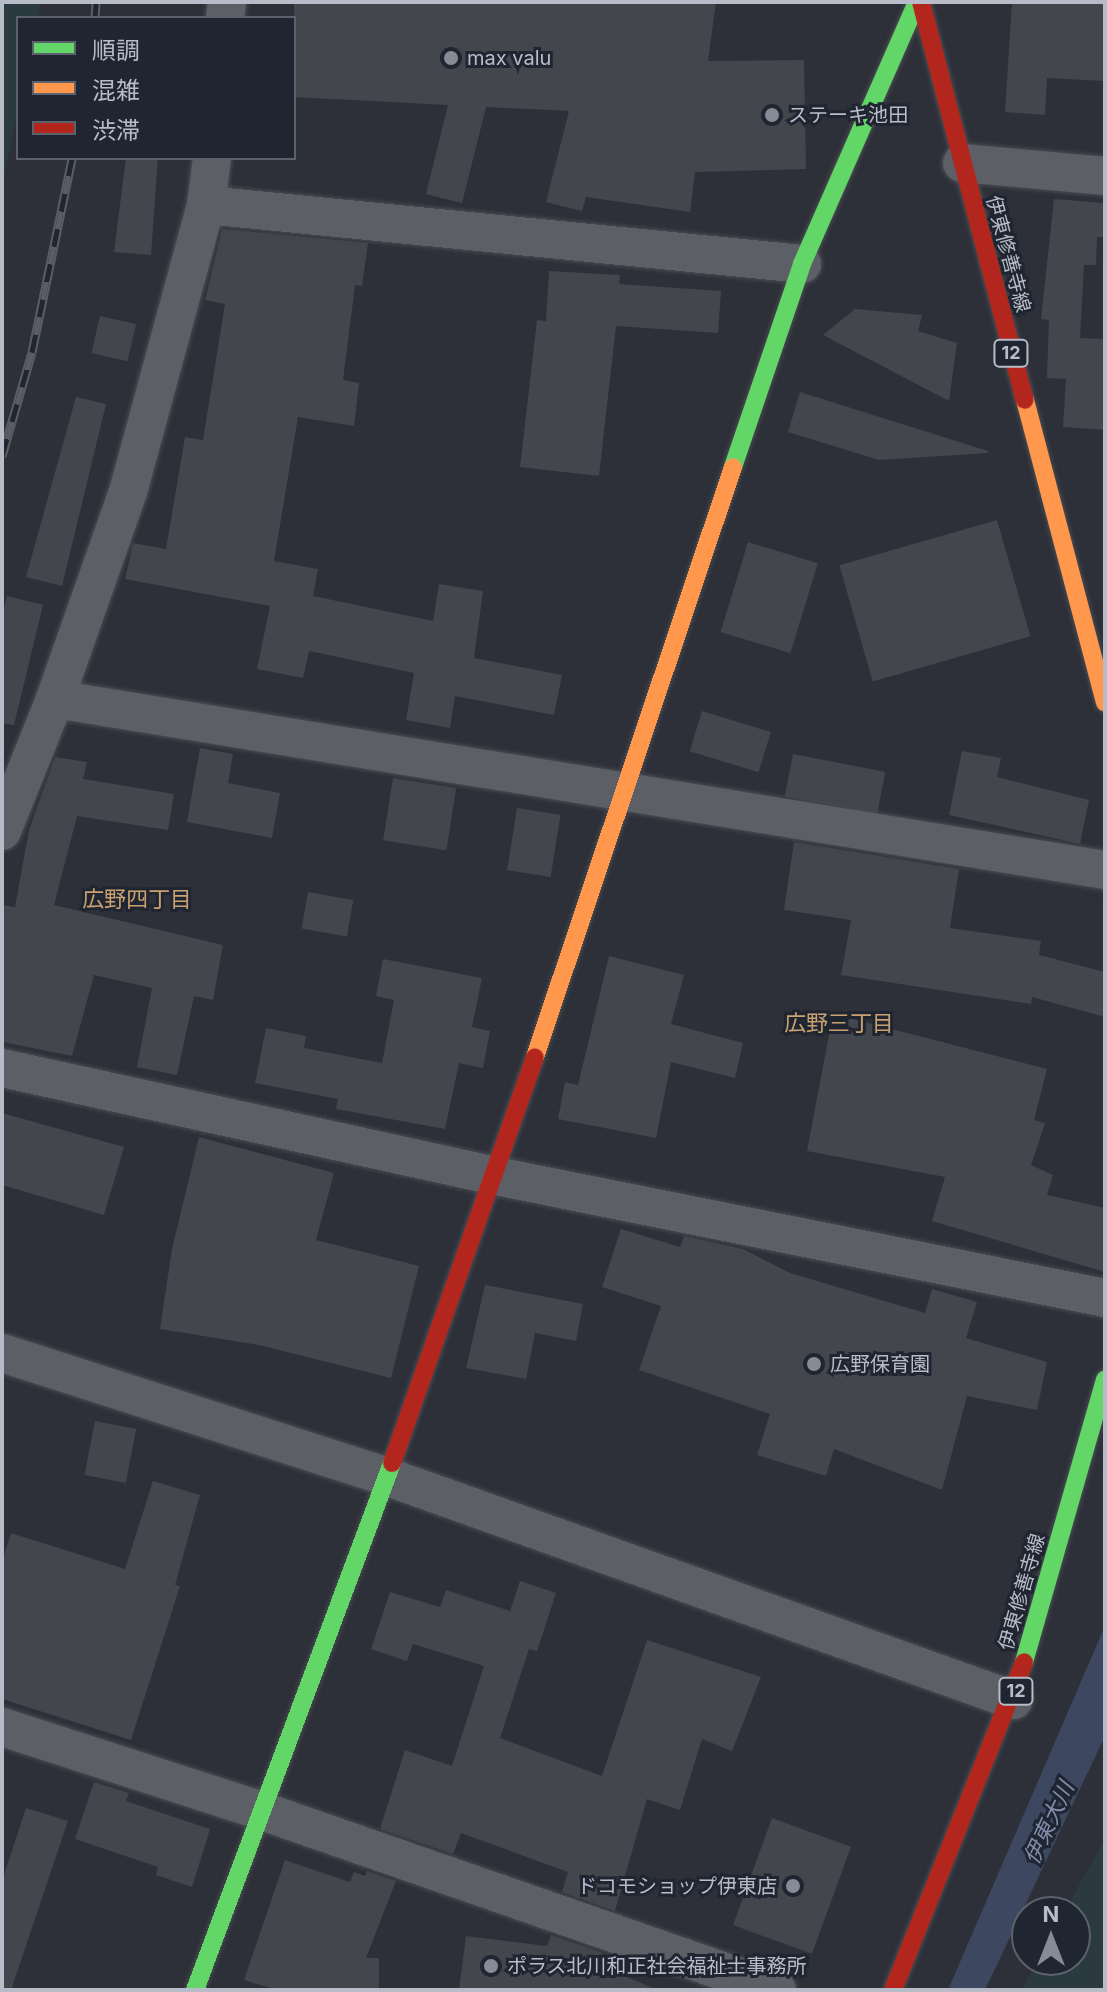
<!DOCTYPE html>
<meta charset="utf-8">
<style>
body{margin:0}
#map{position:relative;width:1107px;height:1992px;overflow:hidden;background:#2d3038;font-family:Inter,"Noto Sans JP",sans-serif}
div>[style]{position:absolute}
.green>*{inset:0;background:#2a3a3e}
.water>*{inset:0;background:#3d4860}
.building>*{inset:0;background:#43464d;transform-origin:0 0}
.roads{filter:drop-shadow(0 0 2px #484b51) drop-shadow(0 0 2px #484b51)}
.street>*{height:38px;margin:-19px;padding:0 19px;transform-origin:19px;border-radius:19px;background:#5c5f66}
.fast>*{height:18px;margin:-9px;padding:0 9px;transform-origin:9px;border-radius:9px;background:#63d668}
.slow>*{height:18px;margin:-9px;padding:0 9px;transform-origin:9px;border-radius:9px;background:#ff974d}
.jam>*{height:18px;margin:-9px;padding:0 9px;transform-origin:9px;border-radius:9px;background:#b3261e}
.rail>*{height:9px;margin-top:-4.5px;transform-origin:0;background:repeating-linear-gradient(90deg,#202532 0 18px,#5a5d64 0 36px);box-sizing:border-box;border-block:2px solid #5a5d64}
.dots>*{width:22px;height:22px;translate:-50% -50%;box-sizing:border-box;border:4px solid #202532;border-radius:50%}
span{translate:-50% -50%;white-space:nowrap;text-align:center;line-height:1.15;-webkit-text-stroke:6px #202532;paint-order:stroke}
.shield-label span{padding:2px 6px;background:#202532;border:2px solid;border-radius:6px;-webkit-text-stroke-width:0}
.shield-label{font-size:18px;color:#b7bcc8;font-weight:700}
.poi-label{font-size:20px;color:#b7bcc8}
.left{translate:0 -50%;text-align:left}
.right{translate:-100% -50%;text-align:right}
.street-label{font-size:20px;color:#b7bcc8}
.neighbourhood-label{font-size:22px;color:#caa270}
.water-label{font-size:22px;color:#828fac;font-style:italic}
.frame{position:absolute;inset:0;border:4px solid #b7bcc8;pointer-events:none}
.legend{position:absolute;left:16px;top:16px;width:280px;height:144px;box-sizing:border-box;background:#202532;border:2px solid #5c616e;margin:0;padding:10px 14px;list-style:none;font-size:24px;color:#b7bcc8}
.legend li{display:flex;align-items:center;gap:16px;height:40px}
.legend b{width:40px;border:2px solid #5c616e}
.north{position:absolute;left:1011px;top:1896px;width:80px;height:80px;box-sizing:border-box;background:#202532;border:2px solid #5c616e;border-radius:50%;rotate:0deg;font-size:22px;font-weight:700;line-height:32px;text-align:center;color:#b7bcc8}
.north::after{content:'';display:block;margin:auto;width:28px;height:36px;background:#878b96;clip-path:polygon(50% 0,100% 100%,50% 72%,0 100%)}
</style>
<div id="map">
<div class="green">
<i style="clip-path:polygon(2px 2px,41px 2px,37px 18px,18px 18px,18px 110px,2px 187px)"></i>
<i style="clip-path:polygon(1105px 1839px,1105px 1990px,1021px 1990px,1038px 1960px,1075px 1960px,1075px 1912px,1064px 1912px)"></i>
</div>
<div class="water">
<i style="clip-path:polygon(1105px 1626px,1105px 1736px,985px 1990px,948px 1990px)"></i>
</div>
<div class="building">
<i style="clip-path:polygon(294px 2px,716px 2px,708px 61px,804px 60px,806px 169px,695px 172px,690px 212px,586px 197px,582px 211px,546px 202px,569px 111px,486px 107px,462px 203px,426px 194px,448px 105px,294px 97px)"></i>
<i style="clip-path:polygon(1012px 2px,1105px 2px,1105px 81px,1047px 78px,1045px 115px,1005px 112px)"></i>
<i style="clip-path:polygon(126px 158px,158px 158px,151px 255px,114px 252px)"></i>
<i style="clip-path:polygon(1054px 199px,1105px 203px,1105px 237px,1097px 237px,1096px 265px,1084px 265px,1080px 338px,1105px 339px,1105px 430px,1063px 427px,1066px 379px,1047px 378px,1049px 320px,1041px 319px)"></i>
<i style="clip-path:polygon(222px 229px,368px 243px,362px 286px,355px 285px,343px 380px,359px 383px,354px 426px,298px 417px,274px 561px,318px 569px,313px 596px,433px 621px,439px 584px,483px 591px,474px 658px,562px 675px,554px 715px,455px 696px,450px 728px,406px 720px,414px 673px,309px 651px,303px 678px,257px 669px,270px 606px,125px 579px,133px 543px,166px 549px,185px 437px,203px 440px,225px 304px,205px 300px)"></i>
<i style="clip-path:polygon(549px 271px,620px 275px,619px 284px,721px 291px,718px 333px,616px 326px,599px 476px,520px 467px,537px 320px,546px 321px)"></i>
<i style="clip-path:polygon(855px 309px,922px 315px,918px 331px,957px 343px,949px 401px,823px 335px)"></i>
<i style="left:100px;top:316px;width:37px;height:38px;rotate:13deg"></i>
<i style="clip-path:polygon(800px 392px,988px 451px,988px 453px,879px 460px,788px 432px)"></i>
<i style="clip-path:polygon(76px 397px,106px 404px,62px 586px,26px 577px)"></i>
<i style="left:997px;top:520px;width:121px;height:164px;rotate:74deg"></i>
<i style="left:748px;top:542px;width:73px;height:94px;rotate:17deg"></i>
<i style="clip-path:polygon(7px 596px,43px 605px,14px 725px,2px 723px,2px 616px)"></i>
<i style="left:702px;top:711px;width:72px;height:42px;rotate:17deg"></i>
<i style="clip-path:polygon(200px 748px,233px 754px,228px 783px,280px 793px,272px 838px,187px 822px)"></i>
<i style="clip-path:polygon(962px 751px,1001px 758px,997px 777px,1089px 800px,1080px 844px,949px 815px)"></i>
<i style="left:793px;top:754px;width:94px;height:43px;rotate:11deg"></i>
<i style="clip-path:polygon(55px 757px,87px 762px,83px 779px,174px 794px,168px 830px,77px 816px,54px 905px,223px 945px,213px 1000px,194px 996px,177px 1075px,137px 1067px,152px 988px,94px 975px,72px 1056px,2px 1042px,2px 905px,15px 907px,29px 830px)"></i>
<i style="left:393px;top:778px;width:64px;height:63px;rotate:9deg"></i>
<i style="left:517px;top:808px;width:44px;height:63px;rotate:9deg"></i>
<i style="clip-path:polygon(794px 842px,959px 869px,950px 928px,1041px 941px,1039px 955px,1105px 972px,1105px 1017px,1032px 997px,1031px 1004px,841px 975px,851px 920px,784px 910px)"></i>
<i style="left:308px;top:892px;width:46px;height:37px;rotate:10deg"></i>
<i style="clip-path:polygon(609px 956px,684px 975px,671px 1024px,743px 1043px,735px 1078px,671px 1062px,656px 1138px,558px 1119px,565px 1082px,578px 1085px)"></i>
<i style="clip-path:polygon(383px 959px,482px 978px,472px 1027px,490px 1031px,483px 1068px,459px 1063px,445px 1129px,336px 1109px,338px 1099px,255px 1083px,266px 1028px,306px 1036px,304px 1048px,382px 1063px,394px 1000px,376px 996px)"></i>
<i style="clip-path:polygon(833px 1014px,1047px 1069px,1034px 1120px,1045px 1123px,1031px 1165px,1053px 1175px,1047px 1195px,1105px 1208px,1105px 1272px,932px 1221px,945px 1177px,807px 1151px)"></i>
<i style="clip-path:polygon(2px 1113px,124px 1147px,104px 1215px,2px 1185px)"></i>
<i style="clip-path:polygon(199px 1137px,334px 1173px,316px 1240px,419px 1266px,391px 1378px,259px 1345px,160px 1329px,172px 1249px)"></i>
<i style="clip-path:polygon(621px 1229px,680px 1247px,684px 1236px,743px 1249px,790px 1273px,925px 1313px,932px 1289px,977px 1302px,966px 1338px,1047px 1362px,1037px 1410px,967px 1396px,942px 1490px,834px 1449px,826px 1476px,757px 1455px,770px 1414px,639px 1370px,661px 1306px,602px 1287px)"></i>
<i style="clip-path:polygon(485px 1285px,583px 1304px,576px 1341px,535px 1333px,526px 1379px,466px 1368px)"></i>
<i style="left:95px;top:1421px;width:42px;height:55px;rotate:11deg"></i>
<i style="clip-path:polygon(153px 1481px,200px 1495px,175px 1585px,180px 1586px,131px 1740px,2px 1699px,2px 1562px,11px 1533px,125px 1569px)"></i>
<i style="clip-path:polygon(520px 1581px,556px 1593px,537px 1651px,529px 1649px,500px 1738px,602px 1776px,647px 1640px,761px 1677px,732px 1751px,702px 1739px,680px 1810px,647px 1799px,615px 1911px,562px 1892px,568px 1872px,461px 1833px,453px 1854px,380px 1829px,405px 1750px,452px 1766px,484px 1666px,413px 1644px,407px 1661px,371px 1649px,390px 1592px,440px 1607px,446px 1590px,510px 1611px)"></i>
<i style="clip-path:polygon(94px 1782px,129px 1793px,126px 1801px,210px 1829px,192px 1887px,156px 1875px,158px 1867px,75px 1839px)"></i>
<i style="clip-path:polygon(26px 1808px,68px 1821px,11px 1990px,2px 1990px,2px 1881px)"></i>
<i style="left:772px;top:1818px;width:84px;height:114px;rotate:20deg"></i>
<i style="clip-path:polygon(285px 1860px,350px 1882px,354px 1872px,365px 1876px,367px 1871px,396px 1881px,366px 1958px,379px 1958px,379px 1990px,277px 1990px,244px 1980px)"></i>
<i style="clip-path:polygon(551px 1935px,603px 1953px,600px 1965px,657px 1990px,459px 1990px,466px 1936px,547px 1946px)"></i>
</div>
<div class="roads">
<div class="street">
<i style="left:225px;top:18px;width:16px;rotate:-83deg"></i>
<i style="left:962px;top:163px;width:144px;rotate:5.2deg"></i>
<i style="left:206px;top:205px;width:599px;rotate:5.65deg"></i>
<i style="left:55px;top:699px;width:1064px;rotate:9.25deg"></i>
<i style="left:2px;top:831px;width:142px;rotate:-68.1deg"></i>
<i style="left:55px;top:699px;width:219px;rotate:-70.6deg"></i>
<i style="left:128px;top:492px;width:297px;rotate:-74.8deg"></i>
<i style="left:206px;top:205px;width:47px;rotate:-82.7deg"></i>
<i style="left:2px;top:1068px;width:501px;rotate:12.34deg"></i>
<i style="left:491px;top:1175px;width:626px;rotate:11.33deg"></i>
<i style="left:2px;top:1353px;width:405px;rotate:17.8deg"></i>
<i style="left:388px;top:1477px;width:664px;rotate:19.64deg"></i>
<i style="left:2px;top:1727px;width:276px;rotate:17.9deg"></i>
<i style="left:265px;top:1812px;width:542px;rotate:19.17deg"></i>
</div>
<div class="fast">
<i style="left:733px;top:467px;width:214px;rotate:-71.2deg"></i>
<i style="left:802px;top:264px;width:286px;rotate:-66.3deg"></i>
<i style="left:1024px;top:1662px;width:294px;rotate:-74deg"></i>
<i style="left:195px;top:1990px;width:563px;rotate:-69.5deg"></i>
</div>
<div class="slow">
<i style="left:1025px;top:400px;width:313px;rotate:75.2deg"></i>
<i style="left:535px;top:1057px;width:622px;rotate:-71.45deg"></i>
</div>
<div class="jam">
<i style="left:921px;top:2px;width:411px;rotate:75.4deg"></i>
<i style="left:392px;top:1463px;width:430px;rotate:-70.6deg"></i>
<i style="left:893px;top:1990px;width:353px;rotate:-68.2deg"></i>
</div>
</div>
<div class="rail">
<i style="left:95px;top:18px;width:16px;rotate:-86deg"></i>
<i style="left:2px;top:456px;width:108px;rotate:-73.9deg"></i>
<i style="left:32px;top:352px;width:198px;rotate:-78.3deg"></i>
</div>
<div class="dots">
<i style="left:451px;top:58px;background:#878b96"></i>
<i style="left:772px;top:115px;background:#878b96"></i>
<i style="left:814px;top:1364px;background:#878b96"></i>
<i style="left:793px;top:1886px;background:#878b96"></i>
<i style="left:491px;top:1966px;background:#878b96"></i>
</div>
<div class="shield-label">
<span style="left:1011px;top:353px">12</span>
<span style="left:1016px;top:1691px">12</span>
</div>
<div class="poi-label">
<span class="left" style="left:467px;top:58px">max valu</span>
<span class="left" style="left:788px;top:115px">ステーキ池田</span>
<span class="left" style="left:830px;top:1364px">広野保育園</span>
<span class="right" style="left:777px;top:1886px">ドコモショップ伊東店</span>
<span class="left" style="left:507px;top:1966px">ポラス北川和正社会福祉士事務所</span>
</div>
<div class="street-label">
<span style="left:1008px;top:254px;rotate:75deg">伊東修善寺線</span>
<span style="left:1022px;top:1592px;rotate:-74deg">伊東修善寺線</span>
</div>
<div class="neighbourhood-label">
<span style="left:137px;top:900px">広野四丁目</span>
<span style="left:839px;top:1024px">広野三丁目</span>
</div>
<div class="water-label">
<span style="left:1049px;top:1823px;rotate:-65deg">伊東大川</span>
</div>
<div class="frame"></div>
<ul class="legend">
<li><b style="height:10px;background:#63d668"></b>順調</li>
<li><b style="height:10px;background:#ff974d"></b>混雑</li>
<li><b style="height:10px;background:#b3261e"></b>渋滞</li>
</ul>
<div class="north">N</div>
</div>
